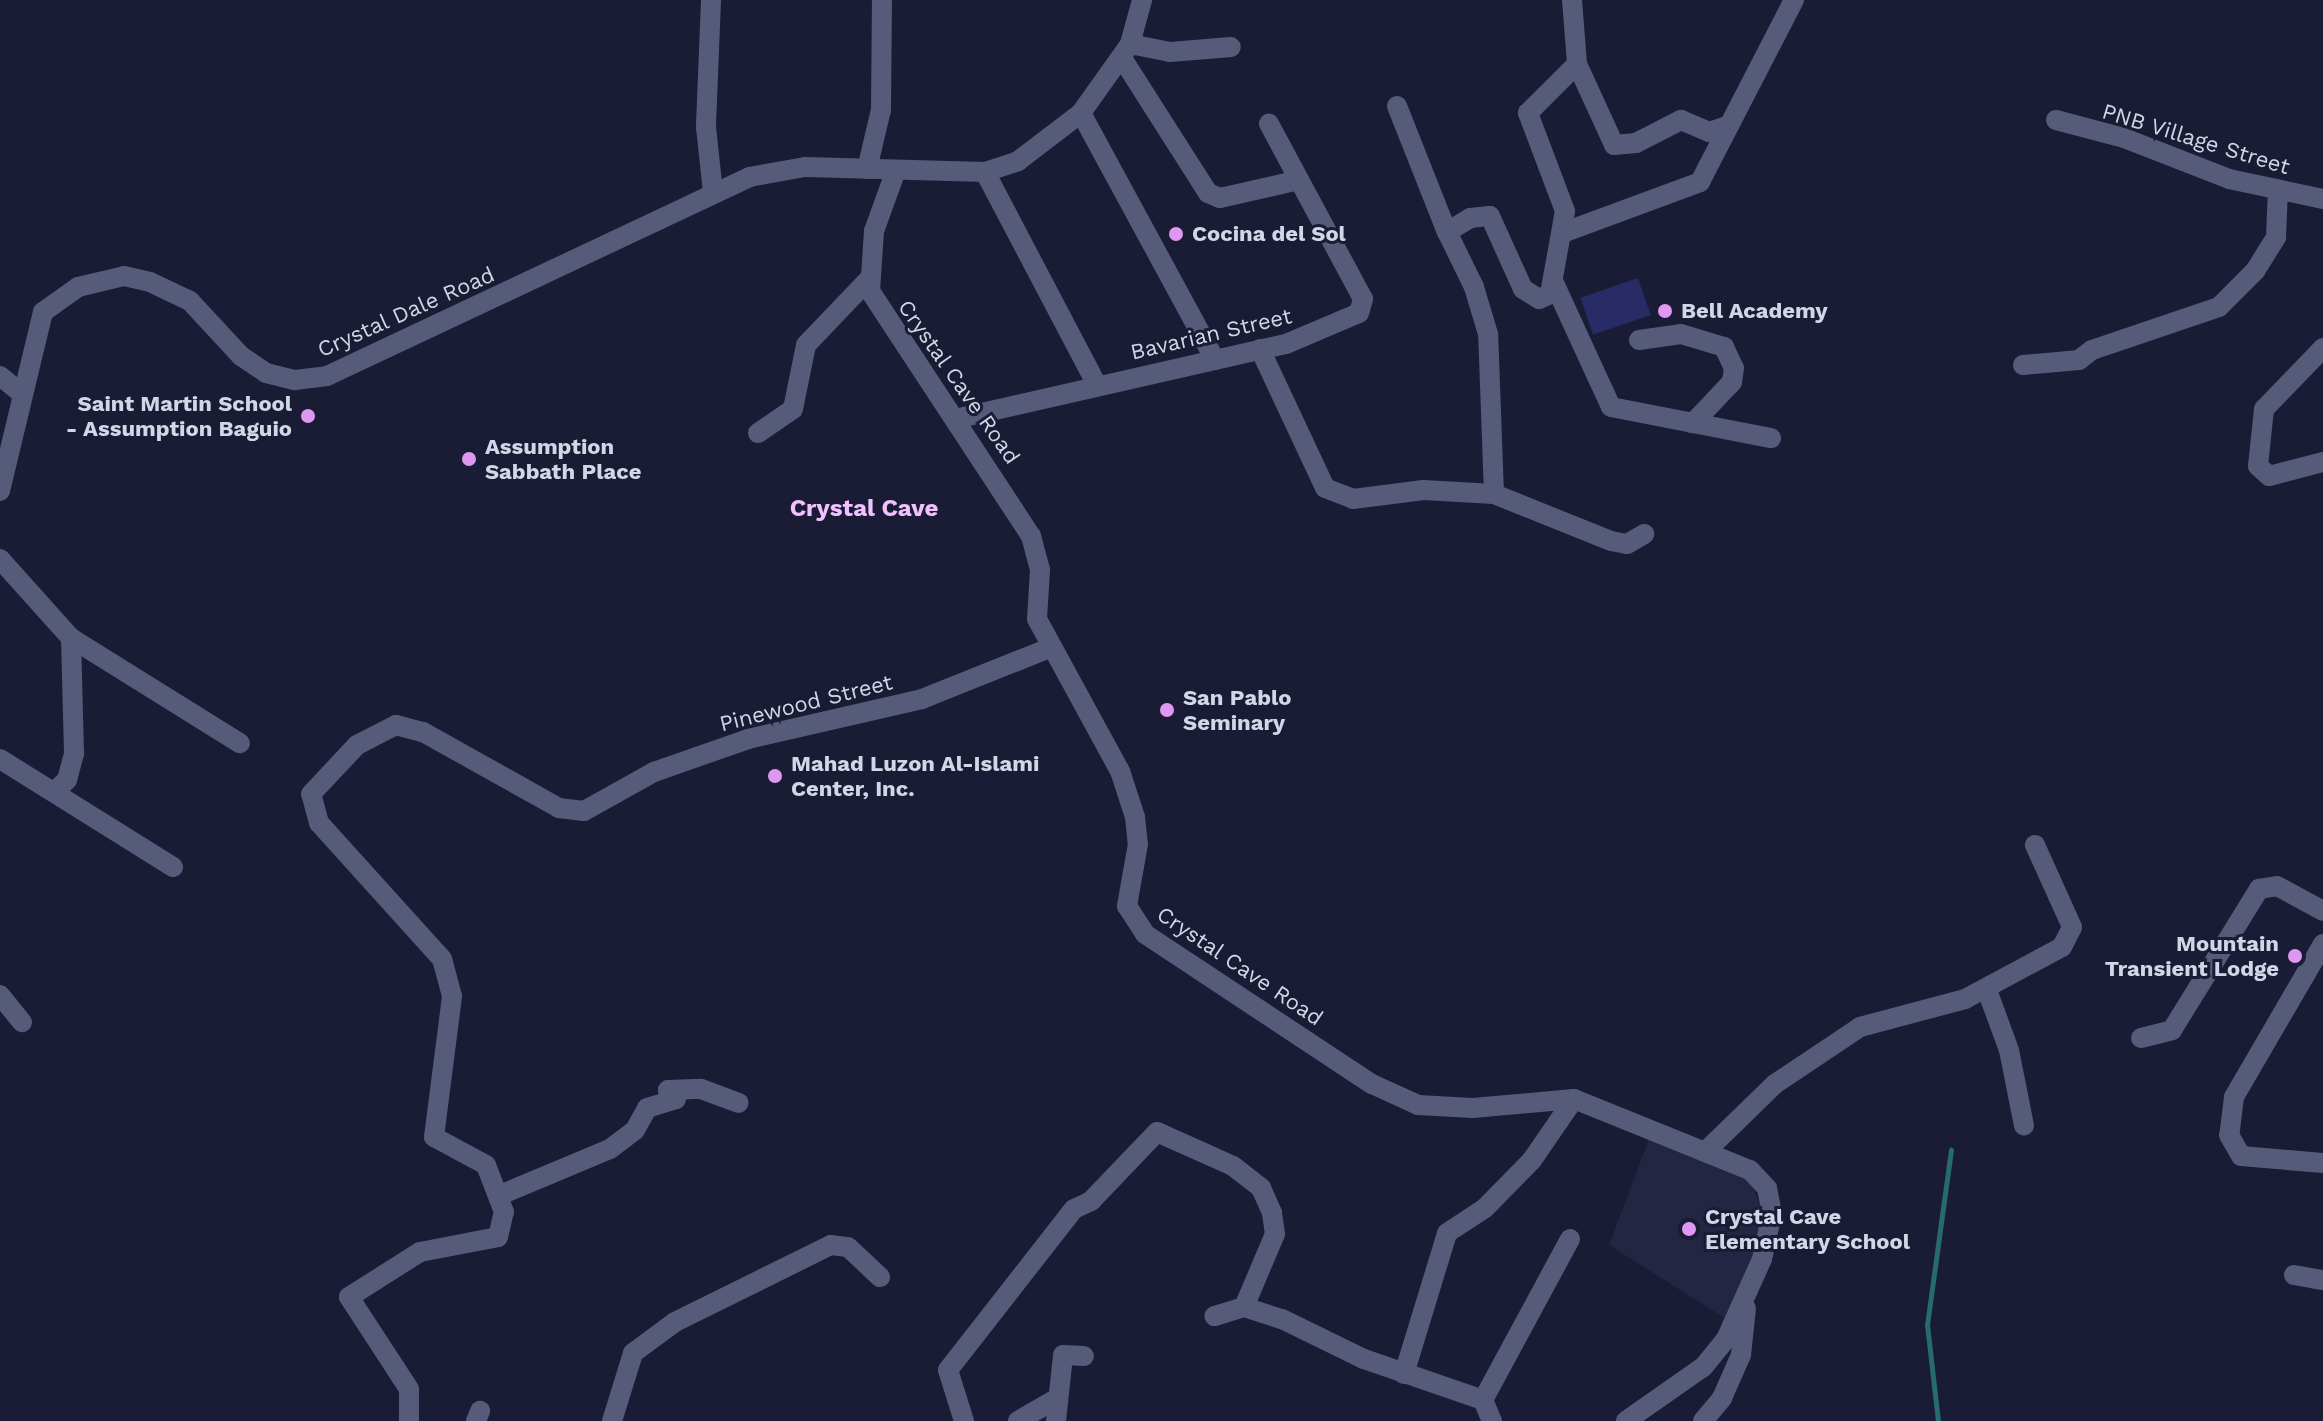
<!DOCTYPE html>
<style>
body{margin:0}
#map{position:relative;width:2323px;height:1421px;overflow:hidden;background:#191c34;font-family:"Work Sans",sans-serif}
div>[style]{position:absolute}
.built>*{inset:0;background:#222643}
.green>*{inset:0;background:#282b66;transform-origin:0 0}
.stream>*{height:5px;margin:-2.5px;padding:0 2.5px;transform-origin:2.5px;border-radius:2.5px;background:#286b6e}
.minor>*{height:20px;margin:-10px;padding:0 10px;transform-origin:10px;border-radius:10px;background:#565b7a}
.dots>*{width:22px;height:22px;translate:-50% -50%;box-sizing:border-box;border:4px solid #191c34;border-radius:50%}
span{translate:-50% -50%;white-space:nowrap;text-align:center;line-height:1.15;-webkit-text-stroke:6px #191c34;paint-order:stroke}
.street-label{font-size:22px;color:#d2d6e6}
.poi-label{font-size:22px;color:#d2d6e6;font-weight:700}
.left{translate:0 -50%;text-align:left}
.right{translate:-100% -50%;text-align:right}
.neighbourhood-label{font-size:24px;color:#f1c0ff;font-weight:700}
</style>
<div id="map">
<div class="built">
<i style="clip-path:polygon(1654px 1126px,1746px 1171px,1765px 1217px,1731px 1322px,1609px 1245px)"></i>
</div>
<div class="green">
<i style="left:1638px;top:278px;width:39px;height:61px;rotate:71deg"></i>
</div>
<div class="stream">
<i style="left:1938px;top:1421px;width:97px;rotate:-96.5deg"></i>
<i style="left:1927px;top:1325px;width:177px;rotate:-82.2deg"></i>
</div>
<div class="minor">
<i style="left:711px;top:0;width:127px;rotate:92.3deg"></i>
<i style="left:706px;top:127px;width:65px;rotate:83.9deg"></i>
<i style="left:1572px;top:0;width:64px;rotate:85.5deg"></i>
<i style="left:1577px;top:64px;width:89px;rotate:65.4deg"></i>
<i style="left:1614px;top:145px;width:22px;rotate:-5deg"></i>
<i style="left:1636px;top:143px;width:51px;rotate:-27.1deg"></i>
<i style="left:1681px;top:120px;width:30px;rotate:23deg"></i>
<i style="left:1709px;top:132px;width:19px;rotate:-18deg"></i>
<i style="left:1130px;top:44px;width:41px;rotate:11.3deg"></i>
<i style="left:1170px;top:52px;width:61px;rotate:-4.7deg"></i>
<i style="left:1122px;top:58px;width:160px;rotate:57.5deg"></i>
<i style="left:1208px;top:193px;width:13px;rotate:23deg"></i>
<i style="left:1220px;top:198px;width:81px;rotate:-12.8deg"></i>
<i style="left:1397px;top:106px;width:136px;rotate:68.4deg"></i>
<i style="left:1081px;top:113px;width:281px;rotate:61.5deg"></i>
<i style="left:2056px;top:120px;width:70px;rotate:14.8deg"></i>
<i style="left:2124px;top:138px;width:113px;rotate:21.3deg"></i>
<i style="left:2229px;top:179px;width:96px;rotate:12deg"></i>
<i style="left:867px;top:169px;width:61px;rotate:-76.7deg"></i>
<i style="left:881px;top:110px;width:110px;rotate:-89.5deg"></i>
<i style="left:985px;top:172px;width:238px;rotate:62.3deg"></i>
<i style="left:895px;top:173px;width:62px;rotate:109.9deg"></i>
<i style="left:874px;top:231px;width:60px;rotate:93.8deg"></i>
<i style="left:870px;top:291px;width:293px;rotate:56.7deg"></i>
<i style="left:1031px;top:536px;width:35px;rotate:75deg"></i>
<i style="left:1040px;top:570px;width:49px;rotate:93.5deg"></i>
<i style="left:1037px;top:619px;width:173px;rotate:61.4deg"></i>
<i style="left:1120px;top:771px;width:48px;rotate:71.9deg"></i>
<i style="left:1135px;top:817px;width:27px;rotate:84deg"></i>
<i style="left:1138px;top:844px;width:63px;rotate:100.1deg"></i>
<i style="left:1127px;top:906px;width:33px;rotate:57deg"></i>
<i style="left:1145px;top:934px;width:272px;rotate:33.5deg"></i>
<i style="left:1372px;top:1084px;width:51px;rotate:24.5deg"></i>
<i style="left:1418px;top:1105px;width:55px;rotate:3.1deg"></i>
<i style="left:1473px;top:1108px;width:101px;rotate:-5.1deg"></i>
<i style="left:1574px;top:1099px;width:190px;rotate:22deg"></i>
<i style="left:1750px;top:1170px;width:25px;rotate:47deg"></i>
<i style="left:1767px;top:1188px;width:26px;rotate:79deg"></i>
<i style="left:1772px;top:1214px;width:46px;rotate:102.5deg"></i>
<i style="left:1762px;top:1259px;width:88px;rotate:114.2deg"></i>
<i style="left:1726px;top:1339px;width:36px;rotate:129deg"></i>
<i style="left:1703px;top:1367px;width:94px;rotate:145deg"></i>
<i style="left:1565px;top:232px;width:144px;rotate:-20.3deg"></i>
<i style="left:1700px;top:182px;width:205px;rotate:-62.7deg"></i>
<i style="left:1554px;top:283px;width:136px;rotate:65.3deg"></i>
<i style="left:1611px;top:407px;width:163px;rotate:11deg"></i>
<i style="left:1639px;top:340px;width:42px;rotate:-8.1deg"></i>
<i style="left:1681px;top:334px;width:45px;rotate:16.8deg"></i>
<i style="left:1724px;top:347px;width:23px;rotate:65deg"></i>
<i style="left:1734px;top:368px;width:14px;rotate:98deg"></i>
<i style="left:1732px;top:382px;width:57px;rotate:133.6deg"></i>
<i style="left:2323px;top:348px;width:85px;rotate:134deg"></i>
<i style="left:2264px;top:409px;width:57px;rotate:96deg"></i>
<i style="left:2258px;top:466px;width:15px;rotate:42deg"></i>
<i style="left:2269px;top:476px;width:56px;rotate:-14.5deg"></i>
<i style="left:1260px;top:349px;width:153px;rotate:64.9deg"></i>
<i style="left:1325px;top:488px;width:30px;rotate:21deg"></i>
<i style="left:1353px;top:499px;width:71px;rotate:-7.3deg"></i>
<i style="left:1423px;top:490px;width:71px;rotate:3.2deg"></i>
<i style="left:1494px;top:494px;width:160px;rotate:-92.1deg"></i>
<i style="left:1488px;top:334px;width:49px;rotate:-106.6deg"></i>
<i style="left:1474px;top:287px;width:61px;rotate:-116.1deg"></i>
<i style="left:1447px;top:232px;width:27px;rotate:-31deg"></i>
<i style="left:1470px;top:218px;width:20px;rotate:-6deg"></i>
<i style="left:1490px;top:216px;width:80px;rotate:65.7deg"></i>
<i style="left:1523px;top:289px;width:19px;rotate:32deg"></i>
<i style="left:1539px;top:299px;width:12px;rotate:-24deg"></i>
<i style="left:1550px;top:294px;width:84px;rotate:-79.8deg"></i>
<i style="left:1565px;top:211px;width:105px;rotate:-110.7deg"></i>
<i style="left:1528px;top:113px;width:69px;rotate:-45deg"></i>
<i style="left:2023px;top:365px;width:56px;rotate:-5.1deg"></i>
<i style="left:2079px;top:360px;width:16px;rotate:-38deg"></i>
<i style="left:2092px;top:350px;width:134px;rotate:-18.7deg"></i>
<i style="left:2219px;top:307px;width:51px;rotate:-45deg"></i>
<i style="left:2255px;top:271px;width:40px;rotate:-58deg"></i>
<i style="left:2276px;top:237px;width:47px;rotate:-87.6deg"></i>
<i style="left:0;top:376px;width:27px;rotate:39deg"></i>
<i style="left:955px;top:419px;width:339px;rotate:-12.8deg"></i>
<i style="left:1286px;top:344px;width:79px;rotate:-23deg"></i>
<i style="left:1359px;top:313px;width:15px;rotate:-74deg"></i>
<i style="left:1363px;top:299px;width:199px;rotate:-118.2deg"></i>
<i style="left:758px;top:433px;width:42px;rotate:-34.4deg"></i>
<i style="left:793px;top:409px;width:65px;rotate:-78.5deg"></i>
<i style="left:806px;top:345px;width:91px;rotate:-46.3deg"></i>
<i style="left:0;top:491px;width:184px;rotate:-76.5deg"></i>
<i style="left:43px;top:312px;width:43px;rotate:-35.5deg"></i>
<i style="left:78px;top:287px;width:47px;rotate:-13.4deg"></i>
<i style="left:124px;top:276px;width:27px;rotate:13deg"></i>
<i style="left:150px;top:282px;width:44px;rotate:25.4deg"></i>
<i style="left:190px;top:301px;width:75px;rotate:47.2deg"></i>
<i style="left:241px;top:356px;width:30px;rotate:34deg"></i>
<i style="left:266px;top:373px;width:30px;rotate:14deg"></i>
<i style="left:295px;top:380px;width:32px;rotate:-7deg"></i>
<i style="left:327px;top:376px;width:467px;rotate:-25.2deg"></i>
<i style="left:749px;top:177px;width:57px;rotate:-10.1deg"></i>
<i style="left:805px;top:167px;width:180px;rotate:1.6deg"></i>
<i style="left:985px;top:172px;width:35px;rotate:-18deg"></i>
<i style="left:1018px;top:161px;width:79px;rotate:-37.3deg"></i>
<i style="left:1081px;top:113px;width:85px;rotate:-54.6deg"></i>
<i style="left:1130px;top:44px;width:46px;rotate:-74.7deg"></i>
<i style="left:1494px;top:494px;width:126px;rotate:21.9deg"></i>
<i style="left:1611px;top:541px;width:16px;rotate:11deg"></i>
<i style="left:1627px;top:544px;width:20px;rotate:-30deg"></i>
<i style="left:0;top:559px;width:106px;rotate:48.1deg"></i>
<i style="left:71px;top:638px;width:199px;rotate:31.9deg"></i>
<i style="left:0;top:759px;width:204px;rotate:32deg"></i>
<i style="left:54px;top:792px;width:18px;rotate:-43deg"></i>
<i style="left:67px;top:780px;width:28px;rotate:-75deg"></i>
<i style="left:74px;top:753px;width:115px;rotate:-91.5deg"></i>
<i style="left:2323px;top:944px;width:177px;rotate:120.2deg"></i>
<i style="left:2234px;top:1097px;width:38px;rotate:97deg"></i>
<i style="left:2229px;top:1135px;width:24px;rotate:60deg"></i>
<i style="left:2241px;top:1156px;width:82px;rotate:4.9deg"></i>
<i style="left:1987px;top:990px;width:64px;rotate:69.9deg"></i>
<i style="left:2009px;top:1050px;width:77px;rotate:78.8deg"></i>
<i style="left:0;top:995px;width:35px;rotate:51deg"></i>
<i style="left:2141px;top:1038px;width:32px;rotate:-14deg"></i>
<i style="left:2172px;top:1030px;width:166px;rotate:-58.3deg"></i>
<i style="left:2259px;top:889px;width:18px;rotate:-9deg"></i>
<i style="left:2277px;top:886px;width:52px;rotate:28.5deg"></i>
<i style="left:1705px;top:1152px;width:98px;rotate:-44.2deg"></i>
<i style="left:1775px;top:1084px;width:102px;rotate:-33.8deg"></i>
<i style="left:1860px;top:1027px;width:109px;rotate:-14.9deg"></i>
<i style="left:1965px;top:999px;width:110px;rotate:-28.2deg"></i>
<i style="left:2062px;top:947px;width:22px;rotate:-63deg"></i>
<i style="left:2072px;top:927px;width:90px;rotate:-114.3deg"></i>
<i style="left:500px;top:1195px;width:119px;rotate:-22.7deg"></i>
<i style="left:610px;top:1149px;width:31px;rotate:-37deg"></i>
<i style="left:635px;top:1130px;width:25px;rotate:-61deg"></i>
<i style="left:647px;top:1108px;width:30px;rotate:-17deg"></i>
<i style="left:676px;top:1099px;width:12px;rotate:-132deg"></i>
<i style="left:668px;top:1090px;width:33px;rotate:-2deg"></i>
<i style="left:701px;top:1089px;width:40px;rotate:20.2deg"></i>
<i style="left:2294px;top:1275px;width:29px;rotate:10deg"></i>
<i style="left:1244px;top:1307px;width:40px;rotate:18deg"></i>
<i style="left:1282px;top:1319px;width:91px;rotate:26deg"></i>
<i style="left:1364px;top:1359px;width:126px;rotate:19deg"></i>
<i style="left:1404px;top:1374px;width:147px;rotate:-73deg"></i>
<i style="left:1447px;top:1233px;width:45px;rotate:-33.3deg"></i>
<i style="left:1485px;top:1208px;width:67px;rotate:-45.6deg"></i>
<i style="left:1532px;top:1160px;width:74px;rotate:-55.5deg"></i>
<i style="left:1483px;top:1400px;width:183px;rotate:-61.6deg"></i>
<i style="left:1483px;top:1400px;width:23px;rotate:67deg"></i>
<i style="left:409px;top:1421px;width:32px;rotate:-90deg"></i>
<i style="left:409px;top:1389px;width:110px;rotate:-123.1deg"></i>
<i style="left:349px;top:1297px;width:84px;rotate:-32.4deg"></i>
<i style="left:420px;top:1252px;width:79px;rotate:-10.9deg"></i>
<i style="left:498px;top:1237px;width:26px;rotate:-77deg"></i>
<i style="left:504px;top:1212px;width:50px;rotate:-111deg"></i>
<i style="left:486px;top:1165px;width:59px;rotate:-151.7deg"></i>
<i style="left:434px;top:1137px;width:142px;rotate:-82.7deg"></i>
<i style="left:452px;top:996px;width:38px;rotate:-105deg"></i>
<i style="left:442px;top:959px;width:183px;rotate:-132.1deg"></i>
<i style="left:319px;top:823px;width:30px;rotate:-105deg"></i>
<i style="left:311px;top:794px;width:67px;rotate:-46.8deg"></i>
<i style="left:357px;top:745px;width:44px;rotate:-27.1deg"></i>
<i style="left:396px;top:725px;width:28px;rotate:15deg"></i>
<i style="left:423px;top:732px;width:156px;rotate:29.2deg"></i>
<i style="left:559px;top:808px;width:25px;rotate:7deg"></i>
<i style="left:584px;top:811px;width:80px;rotate:-29.1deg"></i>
<i style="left:654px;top:772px;width:100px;rotate:-19.3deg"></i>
<i style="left:748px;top:739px;width:179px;rotate:-12.9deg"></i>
<i style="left:922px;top:699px;width:140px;rotate:-21.8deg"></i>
<i style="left:476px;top:1421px;width:11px;rotate:-68deg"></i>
<i style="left:612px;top:1421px;width:71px;rotate:-72.8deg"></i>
<i style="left:633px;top:1353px;width:52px;rotate:-36.4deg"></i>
<i style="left:675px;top:1322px;width:174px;rotate:-26.3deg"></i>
<i style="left:831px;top:1245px;width:17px;rotate:7deg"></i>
<i style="left:848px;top:1247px;width:44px;rotate:43.2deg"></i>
<i style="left:964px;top:1421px;width:53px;rotate:-107.4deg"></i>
<i style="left:948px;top:1370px;width:204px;rotate:-52deg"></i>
<i style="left:1074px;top:1209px;width:19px;rotate:-25deg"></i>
<i style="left:1091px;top:1201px;width:95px;rotate:-46.3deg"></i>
<i style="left:1157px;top:1132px;width:83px;rotate:24.1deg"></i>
<i style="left:1233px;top:1166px;width:36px;rotate:38deg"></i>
<i style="left:1261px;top:1188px;width:27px;rotate:66deg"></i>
<i style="left:1272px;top:1213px;width:21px;rotate:82deg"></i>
<i style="left:1275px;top:1234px;width:79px;rotate:113deg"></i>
<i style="left:1244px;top:1307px;width:31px;rotate:163deg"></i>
<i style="left:1018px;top:1421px;width:44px;rotate:-30.1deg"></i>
<i style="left:1056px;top:1421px;width:66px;rotate:-83.9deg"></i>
<i style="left:1063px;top:1355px;width:21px;rotate:3deg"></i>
<i style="left:1703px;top:1421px;width:30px;rotate:-50deg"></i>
<i style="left:1722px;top:1398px;width:47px;rotate:-66.2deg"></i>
<i style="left:1741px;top:1355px;width:47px;rotate:-83.9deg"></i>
</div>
<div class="dots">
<i style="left:1176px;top:234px;background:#de98f2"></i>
<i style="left:1665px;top:311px;background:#de98f2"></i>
<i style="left:308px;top:416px;background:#de98f2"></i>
<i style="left:469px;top:459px;background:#de98f2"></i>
<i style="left:1167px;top:710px;background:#de98f2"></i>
<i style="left:775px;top:776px;background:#de98f2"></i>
<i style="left:2295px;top:956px;background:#de98f2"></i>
<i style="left:1689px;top:1229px;background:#de98f2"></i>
</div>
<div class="street-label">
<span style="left:2196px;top:139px;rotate:17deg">PNB Village Street</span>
<span style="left:406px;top:312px;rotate:-24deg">Crystal Dale Road</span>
<span style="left:1211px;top:334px;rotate:-13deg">Bavarian Street</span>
<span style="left:959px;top:382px;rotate:55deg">Crystal Cave Road</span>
<span style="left:806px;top:703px;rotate:-14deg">Pinewood Street</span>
<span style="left:1240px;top:966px;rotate:34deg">Crystal Cave Road</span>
</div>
<div class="poi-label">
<span class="left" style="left:1192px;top:234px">Cocina del Sol</span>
<span class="left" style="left:1681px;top:311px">Bell Academy</span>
<span class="right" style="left:292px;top:416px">Saint Martin School<br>- Assumption Baguio</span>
<span class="left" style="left:485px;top:459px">Assumption<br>Sabbath Place</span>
<span class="left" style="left:1183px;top:710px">San Pablo<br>Seminary</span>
<span class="left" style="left:791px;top:776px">Mahad Luzon Al-Islami<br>Center, Inc.</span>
<span class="right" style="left:2279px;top:956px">Mountain<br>Transient Lodge</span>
<span class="left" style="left:1705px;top:1229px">Crystal Cave<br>Elementary School</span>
</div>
<div class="neighbourhood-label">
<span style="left:864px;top:509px">Crystal Cave</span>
</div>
</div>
